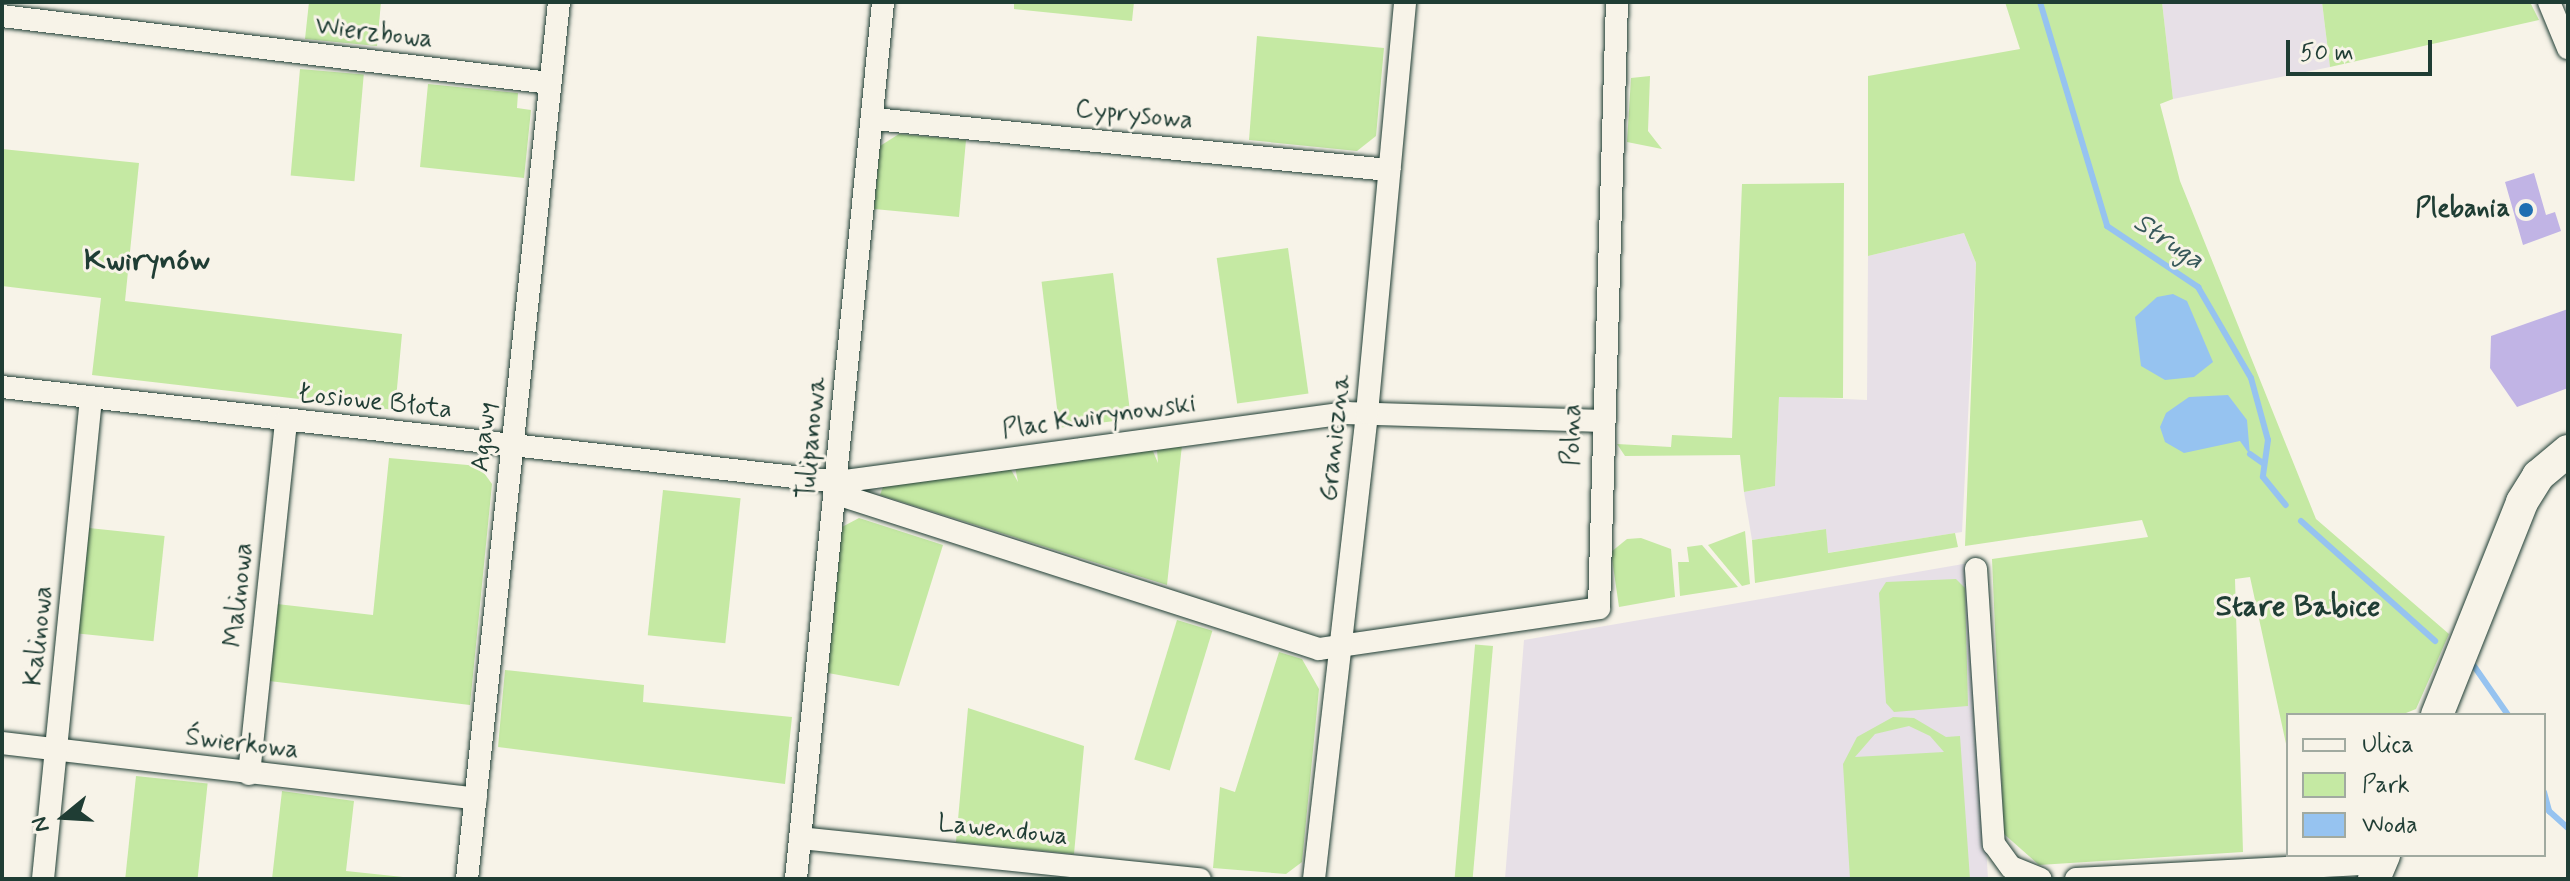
<!DOCTYPE html>
<meta charset="utf-8">
<style>
body{margin:0}
#map{position:relative;width:2570px;height:881px;overflow:hidden;background:#f7f3e8;font-family:Mynerve,sans-serif}
div>[style]{position:absolute}
.built>*{inset:0;background:#e7e0e7}
.green>*{inset:0;background:#c5e9a3;transform-origin:0 0}
.water>*{inset:0;background:#96c3f0}
.stream>*{height:6px;margin:-3px;padding:0 3px;transform-origin:3px;border-radius:3px;background:#96c3f0}
.building>*{inset:0;background:#c1b4e5}
.roads{filter:drop-shadow(0 0 2px #1f3d34) drop-shadow(0 0 2px #1f3d34)}
.street>*{height:22px;margin:-11px;padding:0 11px;transform-origin:11px;border-radius:11px;background:#f7f3e8}
.secondary>*{height:32px;margin:-16px;padding:0 16px;transform-origin:16px;border-radius:16px;background:#f7f3e8}
.dots>*{width:22px;height:22px;translate:-50% -50%;box-sizing:border-box;border:4px solid #f7f3e8;border-radius:50%}
span{translate:-50% -50%;white-space:nowrap;text-align:center;line-height:1.15;-webkit-text-stroke:6px #f7f3e8;paint-order:stroke}
.street-label{font-size:26px;color:#1f3d34}
.poi-label{font-size:26px;color:#1f3d34;font-weight:700}
.right{translate:-100% -50%;text-align:right}
.water-label{font-size:28px;color:#37585a;font-style:italic}
.quarter-label{font-size:30px;color:#1f3d34;font-weight:700}
.frame{position:absolute;inset:0;border:4px solid #1f3d34;pointer-events:none}
.legend{position:absolute;left:2286px;top:713px;width:260px;height:144px;box-sizing:border-box;background:#f7f3e8;border:2px solid #a1aaa0;margin:0;padding:10px 14px;list-style:none;font-size:24px;color:#1f3d34}
.legend li{display:flex;align-items:center;gap:16px;height:40px}
.legend b{width:40px;border:2px solid #a1aaa0}
.north{position:absolute;left:24px;top:777px;width:80px;height:80px;-webkit-text-stroke:6px #f7f3e8;paint-order:stroke;rotate:252deg;font-size:22px;font-weight:700;line-height:32px;text-align:center;color:#1f3d34}
.north::after{content:'';display:block;margin:auto;width:28px;height:36px;background:#1f3d34;clip-path:polygon(50% 0,100% 100%,50% 72%,0 100%)}
.scale{position:absolute;left:2286px;top:40px;width:146px;height:36px;box-sizing:border-box;border:4px solid #1f3d34;border-top:0;padding-left:10px;font-size:24px;line-height:28px;white-space:nowrap;color:#1f3d34;-webkit-text-stroke:6px #f7f3e8;paint-order:stroke}
</style>
<div id="map">
<div class="built">
<i style="clip-path:polygon(2162px 2px,2322px 2px,2330px 67px,2173px 99px)"></i>
<i style="clip-path:polygon(1964px 233px,1976px 263px,1962px 532px,1827px 553px,1826px 529px,1752px 540px,1744px 492px,1775px 486px,1779px 396px,1867px 400px,1868px 256px)"></i>
<i style="clip-path:polygon(1969px 563px,1988px 879px,1505px 879px,1524px 640px)"></i>
</div>
<div class="green">
<i style="clip-path:polygon(309px 2px,381px 2px,377px 46px,305px 39px)"></i>
<i style="clip-path:polygon(1014px 2px,1134px 2px,1132px 21px,1014px 9px)"></i>
<i style="clip-path:polygon(2005px 2px,2162px 2px,2173px 99px,2160px 104px,2180px 181px,2316px 519px,2449px 634px,2416px 709px,2401px 715px,2288px 715px,2288px 753px,2250px 577px,2235px 579px,2243px 852px,2039px 865px,2004px 834px,1992px 559px,2148px 537px,2142px 520px,1965px 546px,1976px 263px,1964px 233px,1868px 256px,1868px 76px,2020px 49px)"></i>
<i style="clip-path:polygon(2322px 2px,2530px 2px,2539px 20px,2330px 67px)"></i>
<i style="clip-path:polygon(1257px 36px,1384px 48px,1376px 136px,1357px 151px,1249px 140px)"></i>
<i style="left:300px;top:69px;width:64px;height:107px;rotate:5deg"></i>
<i style="clip-path:polygon(1650px 76px,1648px 131px,1662px 149px,1627px 142px,1631px 78px)"></i>
<i style="clip-path:polygon(428px 84px,518px 93px,517px 108px,531px 110px,524px 178px,420px 167px)"></i>
<i style="clip-path:polygon(899px 134px,966px 140px,959px 217px,874px 209px,880px 146px)"></i>
<i style="clip-path:polygon(2px 149px,139px 163px,125px 301px,402px 334px,395px 410px,92px 375px,101px 298px,2px 286px)"></i>
<i style="clip-path:polygon(1844px 183px,1843px 398px,1779px 397px,1775px 486px,1744px 492px,1740px 455px,1625px 456px,1617px 444px,1671px 447px,1672px 435px,1732px 438px,1742px 184px)"></i>
<i style="left:1288px;top:248px;width:147px;height:72px;rotate:82deg"></i>
<i style="left:1113px;top:273px;width:147px;height:72px;rotate:83deg"></i>
<i style="clip-path:polygon(1182px 445px,1167px 585px,880px 495px,884px 484px,1010px 468px,1018px 482px,1015px 467px,1152px 449px,1158px 463px,1157px 450px)"></i>
<i style="clip-path:polygon(389px 458px,479px 466px,492px 484px,470px 705px,269px 681px,277px 604px,373px 615px)"></i>
<i style="left:663px;top:490px;width:78px;height:146px;rotate:6deg"></i>
<i style="clip-path:polygon(859px 518px,943px 545px,899px 686px,828px 673px,842px 527px)"></i>
<i style="left:89px;top:528px;width:76px;height:106px;rotate:6deg"></i>
<i style="clip-path:polygon(1826px 529px,1828px 553px,1955px 533px,1958px 547px,1755px 583px,1752px 540px)"></i>
<i style="clip-path:polygon(1745px 531px,1750px 584px,1742px 586px,1708px 545px)"></i>
<i style="clip-path:polygon(1641px 538px,1671px 549px,1675px 597px,1619px 607px,1611px 552px,1627px 539px)"></i>
<i style="clip-path:polygon(1702px 545px,1738px 587px,1680px 596px,1678px 562px,1689px 562px,1687px 547px)"></i>
<i style="clip-path:polygon(1956px 579px,1965px 588px,1968px 706px,1894px 712px,1886px 703px,1879px 593px,1886px 582px)"></i>
<i style="left:1177px;top:620px;width:37px;height:146px;rotate:17deg"></i>
<i style="left:1493px;top:646px;width:234px;height:18px;rotate:95deg"></i>
<i style="clip-path:polygon(1279px 652px,1302px 659px,1319px 689px,1302px 862px,1286px 874px,1213px 868px,1220px 787px,1235px 792px)"></i>
<i style="clip-path:polygon(505px 670px,644px 685px,643px 702px,792px 717px,785px 784px,498px 747px)"></i>
<i style="clip-path:polygon(968px 708px,1084px 746px,1074px 854px,956px 842px)"></i>
<i style="clip-path:polygon(evenodd,1893px 717px,1914px 718px,1946px 737px,1960px 736px,1970px 879px,1850px 879px,1843px 764px,1857px 737px,1893px 717px,1909px 726px,1930px 736px,1944px 752px,1855px 757px,1875px 734px,1909px 726px)"></i>
<i style="left:136px;top:776px;width:72px;height:104px;rotate:6deg"></i>
<i style="clip-path:polygon(282px 791px,354px 801px,346px 871px,422px 879px,272px 879px)"></i>
</div>
<div class="water">
<i style="clip-path:polygon(2173px 294px,2187px 301px,2213px 362px,2194px 377px,2165px 380px,2141px 366px,2135px 317px,2157px 297px)"></i>
<i style="clip-path:polygon(2228px 395px,2247px 420px,2250px 455px,2240px 441px,2184px 453px,2165px 442px,2160px 427px,2166px 413px,2189px 397px)"></i>
</div>
<div class="stream">
<i style="left:2040px;top:2px;width:234px;rotate:73.3deg"></i>
<i style="left:2107px;top:226px;width:110px;rotate:33.8deg"></i>
<i style="left:2198px;top:287px;width:105px;rotate:59.8deg"></i>
<i style="left:2251px;top:378px;width:64px;rotate:74.7deg"></i>
<i style="left:2268px;top:440px;width:37px;rotate:98deg"></i>
<i style="left:2263px;top:477px;width:36px;rotate:51deg"></i>
<i style="left:2250px;top:454px;width:16px;rotate:35deg"></i>
<i style="left:2301px;top:521px;width:180px;rotate:41.8deg"></i>
<i style="left:2474px;top:666px;width:60px;rotate:55.2deg"></i>
<i style="left:2544px;top:792px;width:20px;rotate:75deg"></i>
<i style="left:2549px;top:811px;width:25px;rotate:42deg"></i>
</div>
<div class="building">
<i style="clip-path:polygon(2534px 173px,2546px 215px,2555px 212px,2561px 231px,2523px 245px,2505px 182px)"></i>
<i style="clip-path:polygon(2568px 309px,2568px 388px,2517px 407px,2490px 368px,2491px 336px)"></i>
</div>
<div class="roads">
<div class="street">
<i style="left:2549px;top:2px;width:50px;rotate:67.6deg"></i>
<i style="left:2px;top:16px;width:552px;rotate:6.97deg"></i>
<i style="left:874px;top:119px;width:518px;rotate:5.66deg"></i>
<i style="left:2px;top:387px;width:841px;rotate:6.48deg"></i>
<i style="left:838px;top:482px;width:514px;rotate:-7.72deg"></i>
<i style="left:1347px;top:413px;width:254px;rotate:1.8deg"></i>
<i style="left:837px;top:494px;width:506px;rotate:17.83deg"></i>
<i style="left:1319px;top:649px;width:283px;rotate:-8.3deg"></i>
<i style="left:1599px;top:608px;width:606px;rotate:-88.3deg"></i>
<i style="left:1976px;top:569px;width:276px;rotate:86.3deg"></i>
<i style="left:1994px;top:844px;width:29px;rotate:54deg"></i>
<i style="left:2011px;top:867px;width:32px;rotate:22deg"></i>
<i style="left:2px;top:743px;width:477px;rotate:6.7deg"></i>
<i style="left:249px;top:774px;width:355px;rotate:-84deg"></i>
<i style="left:800px;top:838px;width:402px;rotate:5.9deg"></i>
<i style="left:43px;top:879px;width:482px;rotate:-84.3deg"></i>
<i style="left:467px;top:879px;width:882px;rotate:-84.01deg"></i>
<i style="left:796px;top:879px;width:881px;rotate:-84.33deg"></i>
<i style="left:1314px;top:879px;width:469px;rotate:-83.5deg"></i>
<i style="left:1367px;top:413px;width:413px;rotate:-84.7deg"></i>
<i style="left:2076px;top:879px;width:305px;rotate:-3deg"></i>
</div>
<div class="secondary">
<i style="left:2437px;top:715px;width:229px;rotate:-68.2deg"></i>
<i style="left:2522px;top:502px;width:31px;rotate:-58deg"></i>
<i style="left:2538px;top:476px;width:39px;rotate:-40deg"></i>
<i style="left:2374px;top:879px;width:26px;rotate:-67deg"></i>
</div>
</div>
<div class="dots">
<i style="left:2526px;top:210px;background:#1f6fb2"></i>
</div>
<div class="street-label">
<span style="left:374px;top:34px;rotate:7deg">Wierzbowa</span>
<span style="left:1134px;top:116px;rotate:6deg">Cyprysowa</span>
<span style="left:375px;top:403px;rotate:6deg">Łosiowe Błota</span>
<span style="left:1099px;top:418px;rotate:-8deg">Plac Kwirynowski</span>
<span style="left:1573px;top:435px;rotate:-89deg">Polna</span>
<span style="left:485px;top:437px;rotate:-84deg">Agawy</span>
<span style="left:813px;top:438px;rotate:-85deg">Tulipanowa</span>
<span style="left:1336px;top:438px;rotate:-84deg">Graniczna</span>
<span style="left:240px;top:595px;rotate:-84deg">Malinowa</span>
<span style="left:40px;top:636px;rotate:-84deg">Kalinowa</span>
<span style="left:242px;top:745px;rotate:7deg">Świerkowa</span>
<span style="left:1003px;top:831px;rotate:6deg">Lawendowa</span>
</div>
<div class="poi-label">
<span class="right" style="left:2510px;top:210px">Plebania</span>
</div>
<div class="water-label">
<span style="left:2168px;top:242px;rotate:34deg">Struga</span>
</div>
<div class="quarter-label">
<span style="left:147px;top:261px">Kwirynów</span>
<span style="left:2298px;top:607px">Stare Babice</span>
</div>
<div class="frame"></div>
<ul class="legend">
<li><b style="height:10px;background:#f7f3e8"></b>Ulica</li>
<li><b style="height:22px;background:#c5e9a3"></b>Park</li>
<li><b style="height:22px;background:#96c3f0"></b>Woda</li>
</ul>
<div class="north">N</div>
<div class="scale">50 m</div>
</div>
